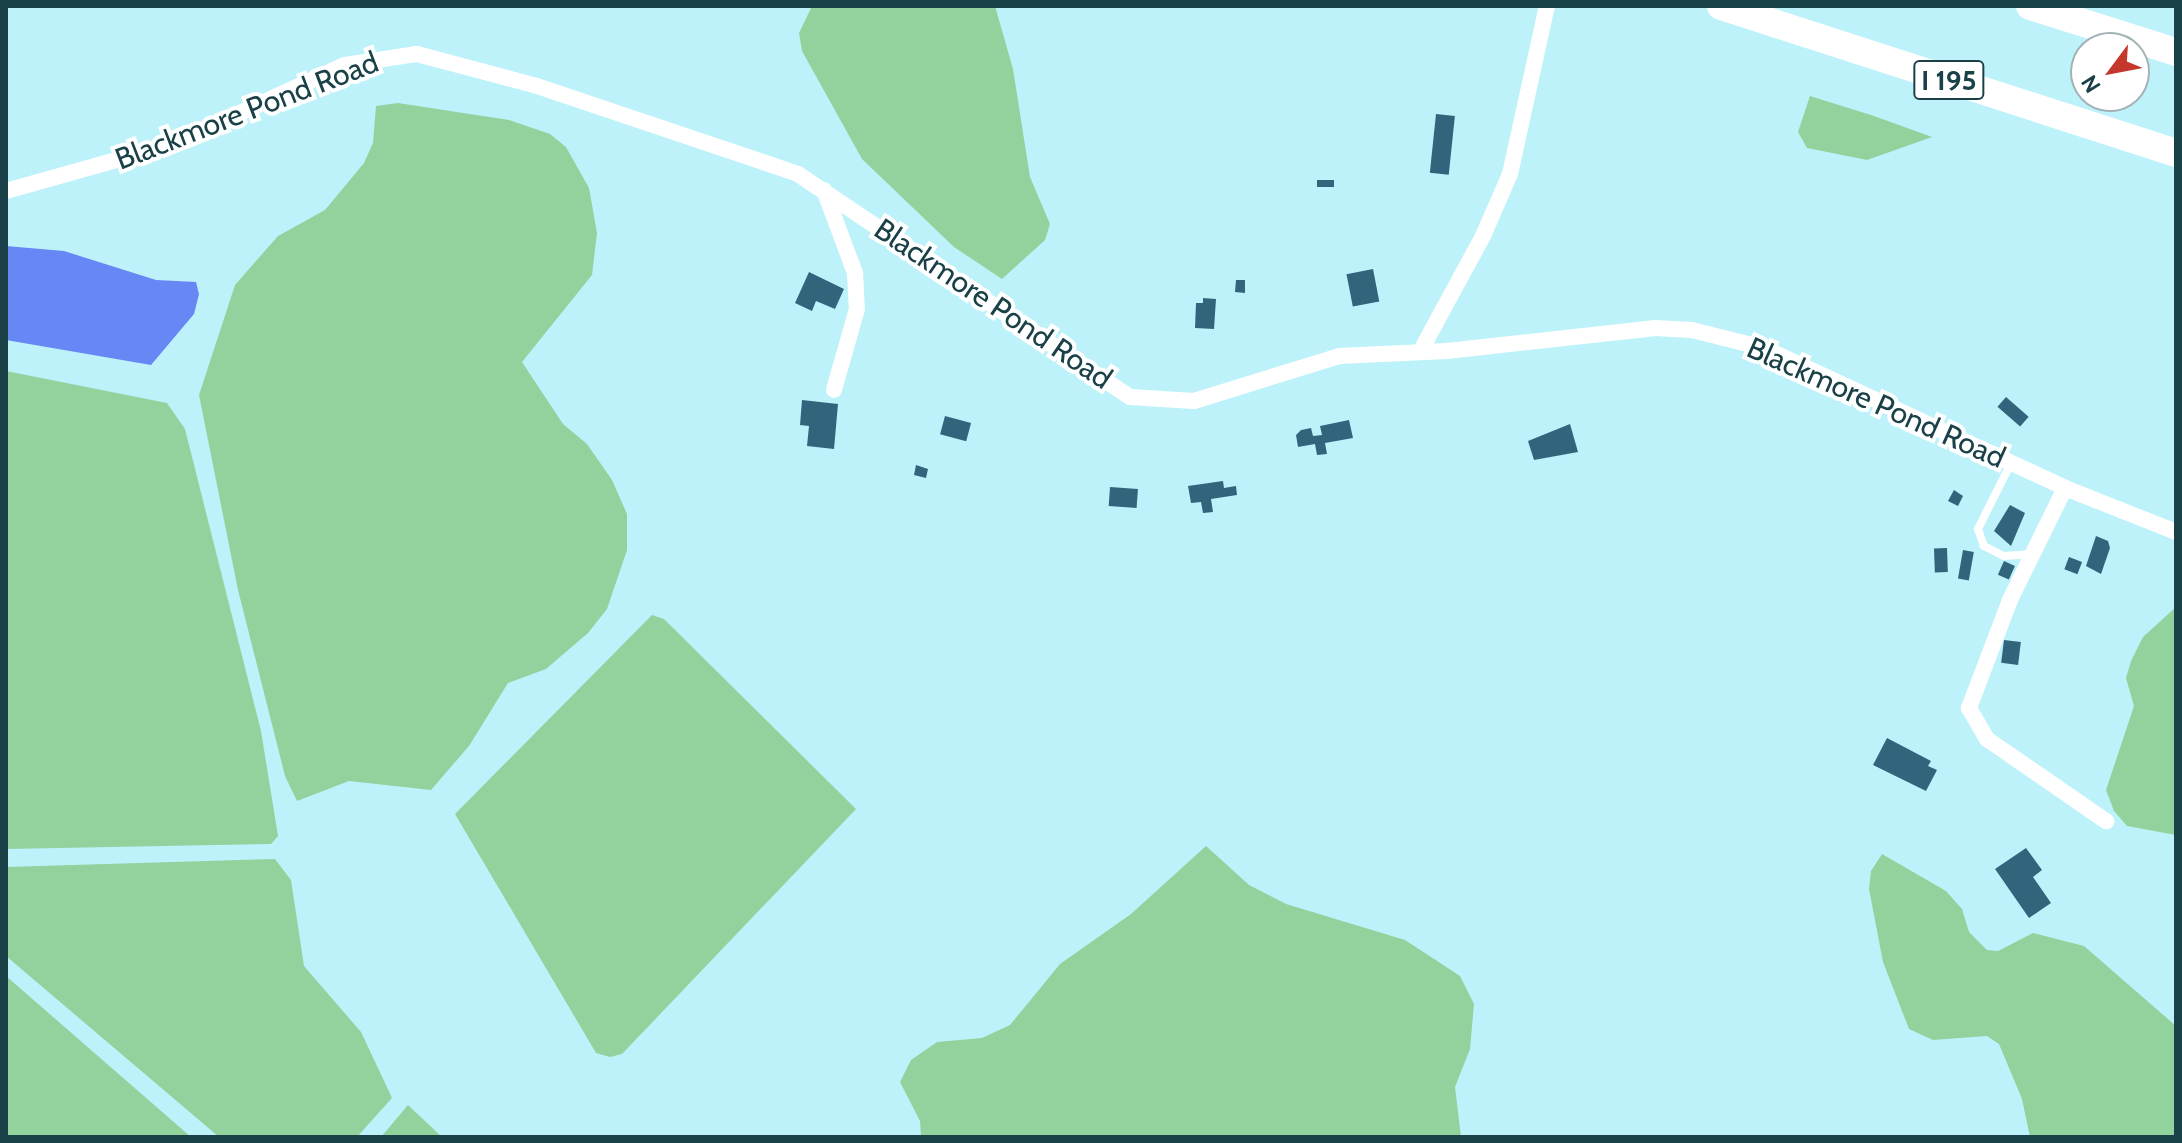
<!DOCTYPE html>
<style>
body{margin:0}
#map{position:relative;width:2182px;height:1143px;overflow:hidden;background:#bdf2fb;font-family:Cabin,sans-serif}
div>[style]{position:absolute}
.green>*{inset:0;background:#92d29c}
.water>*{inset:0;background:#6687f4}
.building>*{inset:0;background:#31657c;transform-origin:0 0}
.service>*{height:8px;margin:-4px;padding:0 4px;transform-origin:4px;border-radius:4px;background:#fff}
.minor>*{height:16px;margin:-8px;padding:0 8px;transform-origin:8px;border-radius:8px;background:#fff}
.motorway>*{height:28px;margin:-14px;padding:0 14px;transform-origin:14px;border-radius:14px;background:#fff}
span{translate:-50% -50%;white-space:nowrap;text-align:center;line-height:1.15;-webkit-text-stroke:8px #fff;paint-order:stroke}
.shield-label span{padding:2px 6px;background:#fff;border:2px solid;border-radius:6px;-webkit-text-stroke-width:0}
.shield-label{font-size:28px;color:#194147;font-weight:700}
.street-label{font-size:30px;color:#194147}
.frame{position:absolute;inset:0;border:8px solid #194147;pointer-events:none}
.north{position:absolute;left:2070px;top:32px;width:80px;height:80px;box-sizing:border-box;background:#fff;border:2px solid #a3b3b5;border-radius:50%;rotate:238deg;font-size:22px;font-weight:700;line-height:32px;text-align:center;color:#194147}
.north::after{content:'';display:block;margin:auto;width:28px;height:36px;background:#c4372c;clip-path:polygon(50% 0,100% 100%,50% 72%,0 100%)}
</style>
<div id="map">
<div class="green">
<i style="clip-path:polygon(812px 6px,995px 6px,1013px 69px,1030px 177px,1050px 224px,1045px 240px,1002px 279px,954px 247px,862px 159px,802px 51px,799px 33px)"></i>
<i style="clip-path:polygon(1810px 96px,1874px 116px,1932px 137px,1867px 160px,1807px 148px,1798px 132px)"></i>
<i style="clip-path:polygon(398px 103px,509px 120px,550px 134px,566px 147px,589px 188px,597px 233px,592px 275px,522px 362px,563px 424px,587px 444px,612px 480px,627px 514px,627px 550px,607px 609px,588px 633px,546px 669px,508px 683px,469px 746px,431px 790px,349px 781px,297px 801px,285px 776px,238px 590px,199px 395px,235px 285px,278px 236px,325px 210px,364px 163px,373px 143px,376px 106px)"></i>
<i style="clip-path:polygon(6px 371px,167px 403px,185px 429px,261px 731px,278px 836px,271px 844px,6px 849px)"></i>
<i style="clip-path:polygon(2176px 607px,2176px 835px,2127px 826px,2114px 811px,2106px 790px,2134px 706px,2126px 678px,2131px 661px,2143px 637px)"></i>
<i style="clip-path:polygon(652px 615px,664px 619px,856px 809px,622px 1054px,610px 1057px,596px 1053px,455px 814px)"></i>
<i style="clip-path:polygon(1206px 846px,1249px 885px,1286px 904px,1405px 940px,1460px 976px,1474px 1004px,1470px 1049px,1455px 1087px,1461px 1137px,921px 1137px,920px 1121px,900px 1082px,911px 1060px,937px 1042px,982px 1038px,1010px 1025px,1060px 964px,1131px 914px)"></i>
<i style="clip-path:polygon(1882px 854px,1946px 891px,1962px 909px,1969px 932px,1987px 950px,1998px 951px,2033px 933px,2084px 946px,2176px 1026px,2176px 1137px,2030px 1137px,2022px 1099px,1999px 1044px,1987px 1036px,1933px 1040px,1909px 1029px,1883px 962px,1869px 889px,1871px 871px)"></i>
<i style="clip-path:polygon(275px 859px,291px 880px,304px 966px,361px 1032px,392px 1098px,357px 1137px,219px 1137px,6px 956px,6px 867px)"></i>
<i style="clip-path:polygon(6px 976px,191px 1137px,6px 1137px)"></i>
<i style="clip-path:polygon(408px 1105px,442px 1137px,381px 1137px)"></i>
</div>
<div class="water">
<i style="clip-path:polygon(6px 246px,64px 251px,156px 280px,196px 282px,199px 294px,194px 314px,151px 365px,6px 340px)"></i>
</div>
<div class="building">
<i style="left:1436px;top:114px;width:19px;height:59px;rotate:6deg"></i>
<i style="left:1334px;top:180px;width:7px;height:17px;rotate:90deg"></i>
<i style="left:1373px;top:269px;width:33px;height:27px;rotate:79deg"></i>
<i style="clip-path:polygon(809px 272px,844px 289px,835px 309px,816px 301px,812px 311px,795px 303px)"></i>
<i style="clip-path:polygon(1236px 280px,1245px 280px,1245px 293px,1235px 292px)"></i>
<i style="clip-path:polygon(1203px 298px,1216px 299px,1214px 329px,1195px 328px,1196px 303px,1203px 303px)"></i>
<i style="left:2006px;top:397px;width:30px;height:13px;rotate:41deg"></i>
<i style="clip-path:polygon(802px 400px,838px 404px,834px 449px,807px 446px,809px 426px,800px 425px)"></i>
<i style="left:945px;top:416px;width:27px;height:19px;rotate:15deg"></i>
<i style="clip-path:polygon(1349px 420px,1353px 438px,1325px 443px,1327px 454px,1317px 455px,1315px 444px,1298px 447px,1296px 435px,1301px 430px,1311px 428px,1313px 436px,1322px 435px,1320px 426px)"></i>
<i style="clip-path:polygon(1570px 424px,1578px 452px,1534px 460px,1528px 441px)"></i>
<i style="clip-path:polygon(916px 465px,928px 469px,926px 478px,914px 475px)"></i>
<i style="clip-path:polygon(1223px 481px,1224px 488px,1236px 486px,1237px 495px,1211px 499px,1213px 512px,1203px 513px,1201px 502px,1191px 503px,1188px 486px)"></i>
<i style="left:1110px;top:487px;width:28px;height:19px;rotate:4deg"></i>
<i style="clip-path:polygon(1954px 490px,1963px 496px,1958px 506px,1948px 501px)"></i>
<i style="clip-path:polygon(2010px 505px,2025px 513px,2011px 546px,1994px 531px)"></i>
<i style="clip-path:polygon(2096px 536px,2108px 541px,2110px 548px,2101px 574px,2086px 566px)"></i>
<i style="left:1947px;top:548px;width:24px;height:13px;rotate:88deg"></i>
<i style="left:1963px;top:550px;width:11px;height:29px;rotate:10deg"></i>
<i style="left:2069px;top:557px;width:14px;height:13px;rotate:21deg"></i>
<i style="left:2004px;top:561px;width:12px;height:15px;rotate:24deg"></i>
<i style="left:2004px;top:640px;width:17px;height:23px;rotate:7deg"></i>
<i style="clip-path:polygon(1887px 738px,1931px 761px,1928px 766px,1937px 770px,1926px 791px,1873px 765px)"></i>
<i style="clip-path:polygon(2026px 848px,2042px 870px,2033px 877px,2051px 903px,2029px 918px,1995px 869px)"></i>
</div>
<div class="service">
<i style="left:2011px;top:463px;width:74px;rotate:116.6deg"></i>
<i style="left:1978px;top:529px;width:18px;rotate:71deg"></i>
<i style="left:1984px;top:546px;width:22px;rotate:27deg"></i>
<i style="left:2004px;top:556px;width:29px;rotate:-4deg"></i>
</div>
<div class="minor">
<i style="left:824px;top:190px;width:89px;rotate:69.5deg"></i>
<i style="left:855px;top:273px;width:36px;rotate:87deg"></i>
<i style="left:857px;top:309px;width:84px;rotate:105.9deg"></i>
<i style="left:6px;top:191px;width:170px;rotate:-15.7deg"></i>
<i style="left:170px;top:145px;width:192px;rotate:-24.6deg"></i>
<i style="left:345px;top:65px;width:73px;rotate:-8.7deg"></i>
<i style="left:417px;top:54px;width:124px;rotate:14.9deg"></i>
<i style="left:537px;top:86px;width:275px;rotate:18.6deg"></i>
<i style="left:798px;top:174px;width:400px;rotate:33.9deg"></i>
<i style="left:1130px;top:397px;width:64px;rotate:3.6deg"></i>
<i style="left:1194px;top:401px;width:152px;rotate:-17.2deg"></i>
<i style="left:1339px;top:356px;width:108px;rotate:-2.7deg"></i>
<i style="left:1447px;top:351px;width:208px;rotate:-6.3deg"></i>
<i style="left:1654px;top:328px;width:38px;rotate:3deg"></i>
<i style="left:1692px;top:330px;width:74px;rotate:14deg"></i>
<i style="left:1764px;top:348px;width:332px;rotate:24.9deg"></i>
<i style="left:2065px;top:488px;width:119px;rotate:21.6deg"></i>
<i style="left:1420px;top:352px;width:132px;rotate:-61.5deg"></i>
<i style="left:1483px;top:236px;width:68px;rotate:-66.5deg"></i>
<i style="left:1510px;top:174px;width:172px;rotate:-77.6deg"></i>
<i style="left:2065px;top:488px;width:125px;rotate:116.2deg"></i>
<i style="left:2010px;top:600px;width:116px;rotate:110.8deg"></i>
<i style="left:1969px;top:708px;width:36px;rotate:60deg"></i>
<i style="left:1987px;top:739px;width:145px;rotate:34.6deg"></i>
</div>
<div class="motorway">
<i style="left:1721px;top:6px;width:478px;rotate:17.9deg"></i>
<i style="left:2030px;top:6px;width:153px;rotate:17.5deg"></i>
</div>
<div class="shield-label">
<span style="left:1949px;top:80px">I 195</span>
</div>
<div class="street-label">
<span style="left:247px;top:111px;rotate:-21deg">Blackmore Pond Road</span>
<span style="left:993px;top:304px;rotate:34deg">Blackmore Pond Road</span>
<span style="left:1876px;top:403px;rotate:24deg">Blackmore Pond Road</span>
</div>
<div class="frame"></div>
<div class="north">N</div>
</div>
